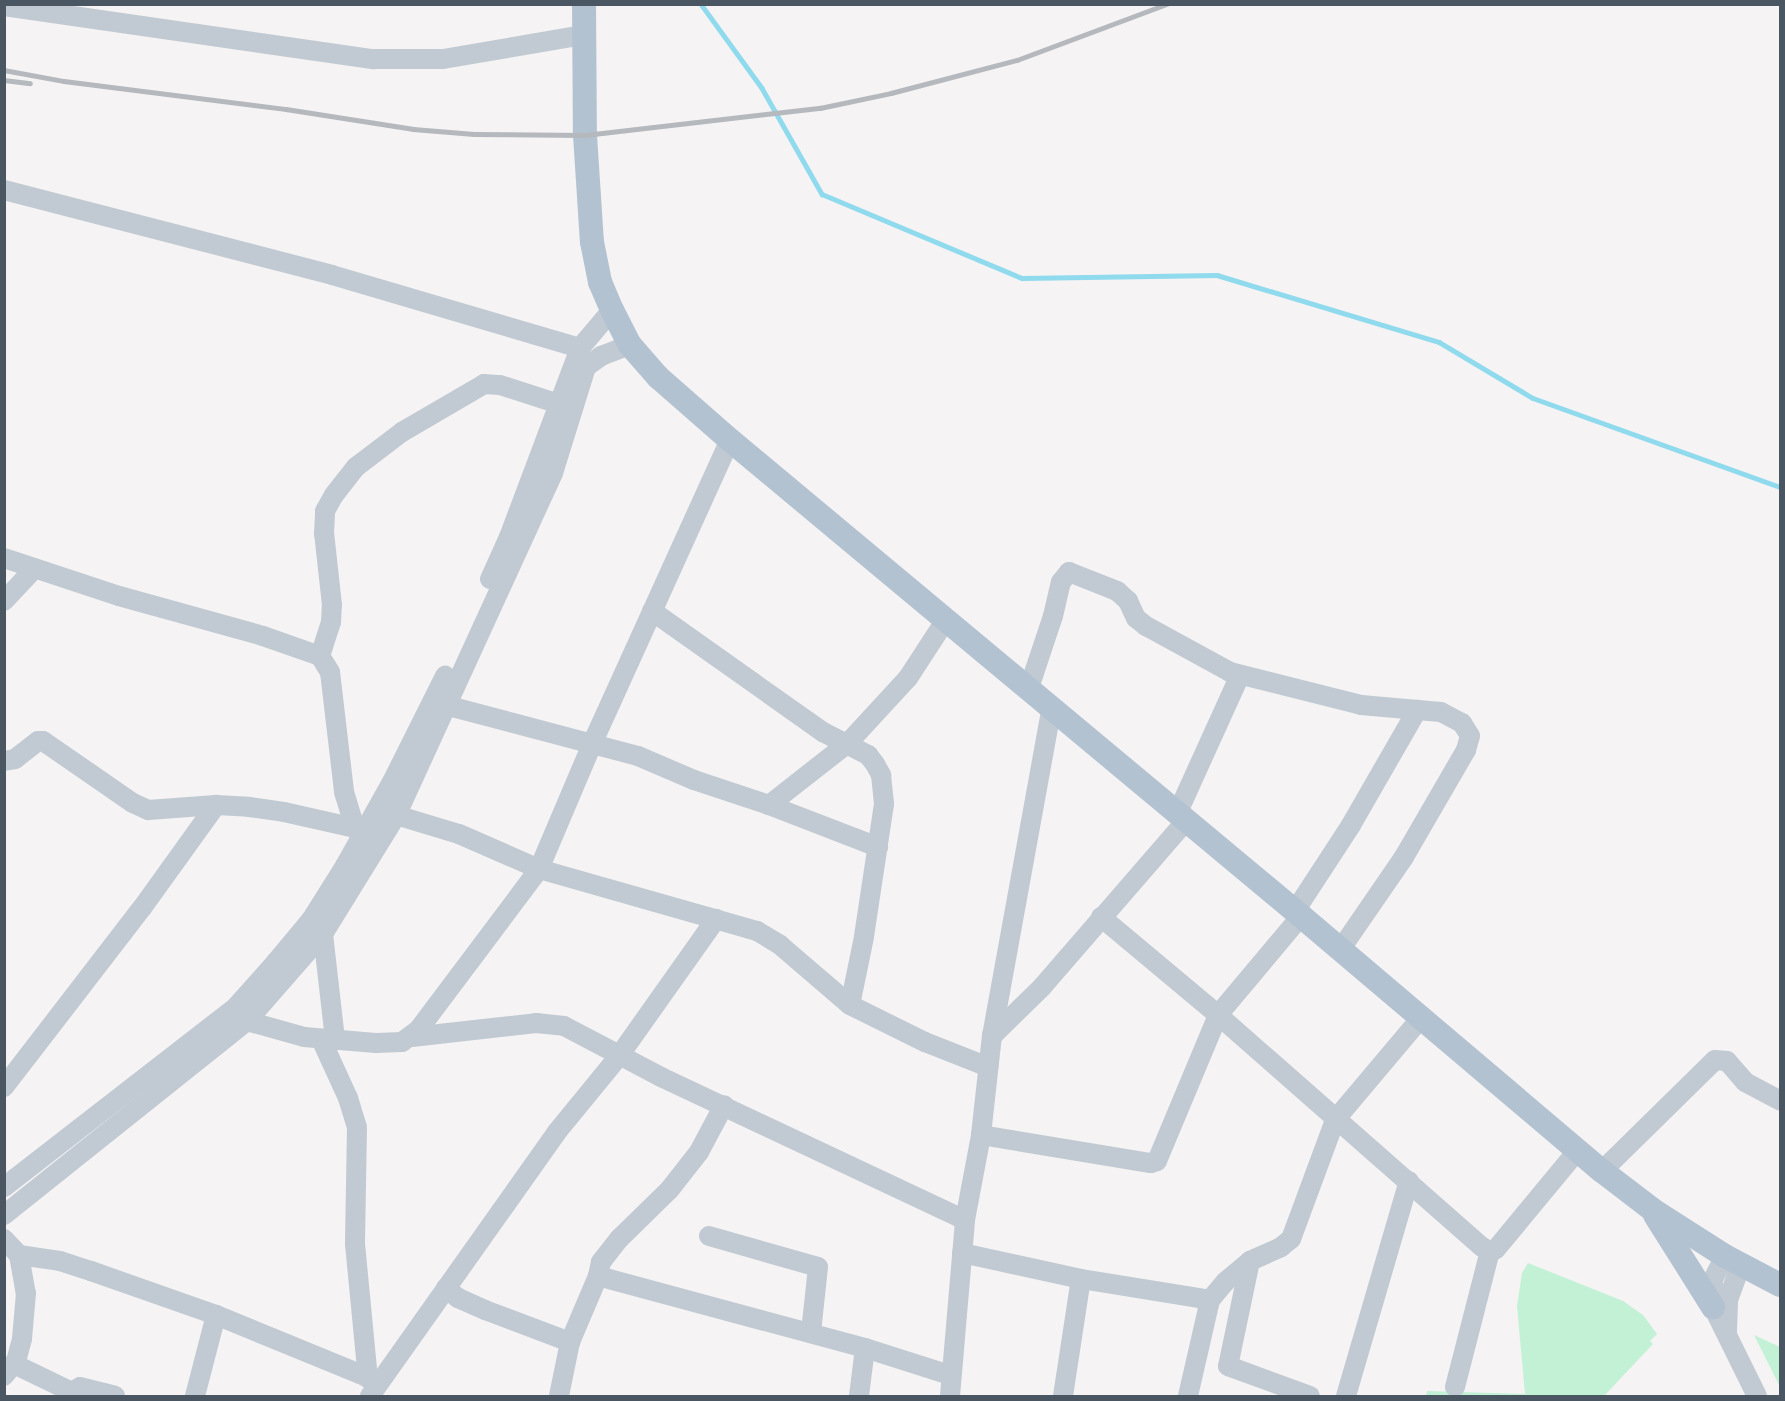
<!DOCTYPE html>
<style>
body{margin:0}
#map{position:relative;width:1785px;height:1401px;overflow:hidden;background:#f5f3f3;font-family:"Varela Round",sans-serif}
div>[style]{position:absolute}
.green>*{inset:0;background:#c3f1d5}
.stream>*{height:4.5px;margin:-2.25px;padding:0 2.25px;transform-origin:2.25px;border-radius:2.25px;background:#90daee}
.minor>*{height:20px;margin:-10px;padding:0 10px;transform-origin:10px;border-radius:10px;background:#c1cad2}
.major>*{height:24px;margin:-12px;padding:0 12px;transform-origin:12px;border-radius:12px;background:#b3c2d1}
.rail>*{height:4.5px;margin:-2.25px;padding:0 2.25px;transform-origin:2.25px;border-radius:2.25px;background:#b5b8bd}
span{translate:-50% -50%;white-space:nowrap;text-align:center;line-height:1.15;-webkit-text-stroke:4.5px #fff;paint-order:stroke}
.frame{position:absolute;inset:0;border:6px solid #4a5661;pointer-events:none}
</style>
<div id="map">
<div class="green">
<i style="clip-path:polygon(1528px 1263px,1623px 1301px,1643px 1315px,1657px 1334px,1650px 1341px,1653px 1344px,1604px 1396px,1426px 1396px,1427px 1391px,1525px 1394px,1517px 1306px,1522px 1273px)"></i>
<i style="clip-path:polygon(1754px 1335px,1780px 1347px,1780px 1387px)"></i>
</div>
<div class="stream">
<i style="left:701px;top:4px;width:104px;rotate:54deg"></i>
<i style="left:762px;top:88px;width:122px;rotate:60.5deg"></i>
<i style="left:822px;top:194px;width:217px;rotate:22.8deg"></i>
<i style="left:1022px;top:278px;width:195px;rotate:-0.9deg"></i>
<i style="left:1217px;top:275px;width:232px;rotate:16.8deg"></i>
<i style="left:1439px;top:342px;width:109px;rotate:30.8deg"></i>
<i style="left:1533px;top:398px;width:263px;rotate:19.8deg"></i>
</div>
<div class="minor">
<i style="left:4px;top:6px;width:374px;rotate:8.2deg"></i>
<i style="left:374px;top:59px;width:69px"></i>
<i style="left:443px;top:59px;width:143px;rotate:-9.7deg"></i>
<i style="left:4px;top:190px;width:339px;rotate:14.5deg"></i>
<i style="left:332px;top:275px;width:259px;rotate:16.4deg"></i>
<i style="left:4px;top:558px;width:121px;rotate:18.3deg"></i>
<i style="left:119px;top:596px;width:149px;rotate:15.5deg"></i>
<i style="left:263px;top:636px;width:60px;rotate:19.3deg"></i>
<i style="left:320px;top:656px;width:19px;rotate:58deg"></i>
<i style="left:330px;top:672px;width:121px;rotate:83.3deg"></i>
<i style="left:344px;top:792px;width:38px;rotate:73deg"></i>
<i style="left:490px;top:579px;width:46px;rotate:-65.7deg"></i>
<i style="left:509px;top:537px;width:202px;rotate:-69.4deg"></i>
<i style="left:580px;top:348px;width:50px;rotate:-49.9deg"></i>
<i style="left:4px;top:601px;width:45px;rotate:-46.8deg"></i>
<i style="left:652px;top:611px;width:209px;rotate:35.3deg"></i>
<i style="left:823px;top:732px;width:51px;rotate:27.1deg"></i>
<i style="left:868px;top:755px;width:11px;rotate:52deg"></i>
<i style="left:875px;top:764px;width:13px;rotate:61deg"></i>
<i style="left:881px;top:775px;width:29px;rotate:84deg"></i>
<i style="left:884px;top:804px;width:134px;rotate:98.6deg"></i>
<i style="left:864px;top:937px;width:69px;rotate:101.6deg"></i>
<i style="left:320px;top:656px;width:36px;rotate:-72deg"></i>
<i style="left:331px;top:622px;width:17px;rotate:-87deg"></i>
<i style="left:332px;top:605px;width:72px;rotate:-96.3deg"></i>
<i style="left:324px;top:533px;width:22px;rotate:-87deg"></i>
<i style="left:325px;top:511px;width:18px;rotate:-61deg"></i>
<i style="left:334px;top:495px;width:36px;rotate:-52deg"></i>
<i style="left:356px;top:467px;width:58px;rotate:-37.3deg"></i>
<i style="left:402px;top:432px;width:95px;rotate:-30.3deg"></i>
<i style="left:484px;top:384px;width:16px;rotate:4deg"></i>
<i style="left:500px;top:385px;width:62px;rotate:17.9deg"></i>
<i style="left:1029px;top:688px;width:76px;rotate:-71.6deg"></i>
<i style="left:1053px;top:616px;width:35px;rotate:-77deg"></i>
<i style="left:1061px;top:582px;width:13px;rotate:-51deg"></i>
<i style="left:1069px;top:572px;width:52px;rotate:21.6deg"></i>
<i style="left:1117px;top:591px;width:15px;rotate:42deg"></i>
<i style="left:1128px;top:601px;width:19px;rotate:65deg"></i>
<i style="left:1136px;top:618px;width:13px;rotate:39deg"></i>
<i style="left:1146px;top:626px;width:96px;rotate:28.7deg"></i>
<i style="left:1230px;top:672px;width:135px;rotate:14.1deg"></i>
<i style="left:1361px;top:705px;width:80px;rotate:5deg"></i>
<i style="left:1441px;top:712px;width:24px;rotate:28deg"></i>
<i style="left:1462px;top:723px;width:15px;rotate:58deg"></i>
<i style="left:1470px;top:736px;width:15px;rotate:106deg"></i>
<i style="left:1466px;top:750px;width:124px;rotate:120.1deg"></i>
<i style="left:1404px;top:857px;width:113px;rotate:124.5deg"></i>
<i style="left:445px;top:705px;width:200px;rotate:14.8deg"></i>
<i style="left:638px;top:756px;width:61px;rotate:23.2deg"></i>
<i style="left:694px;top:780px;width:79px;rotate:18.4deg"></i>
<i style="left:769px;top:805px;width:117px;rotate:21.1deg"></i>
<i style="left:4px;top:761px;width:11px;rotate:-10deg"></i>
<i style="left:15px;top:759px;width:29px;rotate:-38deg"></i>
<i style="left:38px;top:741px;width:5px"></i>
<i style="left:43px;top:741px;width:109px;rotate:34.6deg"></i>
<i style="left:133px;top:803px;width:17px;rotate:25deg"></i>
<i style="left:148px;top:810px;width:68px;rotate:-4.2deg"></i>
<i style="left:216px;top:805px;width:33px;rotate:3deg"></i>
<i style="left:249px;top:807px;width:35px;rotate:8deg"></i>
<i style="left:284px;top:812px;width:82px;rotate:12.7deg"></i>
<i style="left:769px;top:805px;width:100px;rotate:-38.1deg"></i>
<i style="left:848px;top:743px;width:88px;rotate:-47.3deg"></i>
<i style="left:908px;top:678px;width:68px;rotate:-57deg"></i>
<i style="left:386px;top:812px;width:76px;rotate:16.8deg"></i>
<i style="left:459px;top:834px;width:87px;rotate:23.6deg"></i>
<i style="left:539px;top:869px;width:227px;rotate:15.9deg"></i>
<i style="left:757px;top:931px;width:27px;rotate:31deg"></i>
<i style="left:780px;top:945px;width:92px;rotate:40.6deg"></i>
<i style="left:850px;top:1005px;width:84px;rotate:26.3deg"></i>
<i style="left:925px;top:1042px;width:68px;rotate:21.6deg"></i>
<i style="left:1177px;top:814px;width:153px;rotate:-65.6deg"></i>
<i style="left:1295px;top:911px;width:103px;rotate:-56.9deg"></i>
<i style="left:1351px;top:825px;width:133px;rotate:-60.1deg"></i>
<i style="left:1101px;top:917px;width:153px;rotate:39.9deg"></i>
<i style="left:1218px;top:1015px;width:351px;rotate:41.3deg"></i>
<i style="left:1482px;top:1247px;width:9px;rotate:27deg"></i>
<i style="left:323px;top:934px;width:107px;rotate:83.5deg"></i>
<i style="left:247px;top:1021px;width:59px;rotate:15.7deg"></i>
<i style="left:304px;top:1037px;width:72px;rotate:4.8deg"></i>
<i style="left:376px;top:1043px;width:26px;rotate:-2deg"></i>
<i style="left:402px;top:1042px;width:21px;rotate:-37deg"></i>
<i style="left:419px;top:1029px;width:200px;rotate:-53.1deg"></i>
<i style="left:539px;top:869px;width:136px;rotate:-67deg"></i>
<i style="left:592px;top:744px;width:334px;rotate:-65.6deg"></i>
<i style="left:992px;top:1036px;width:70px;rotate:-44.4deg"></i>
<i style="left:1042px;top:987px;width:220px;rotate:-49.1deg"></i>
<i style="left:412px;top:1037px;width:125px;rotate:-6.4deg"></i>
<i style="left:536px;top:1023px;width:28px;rotate:6deg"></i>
<i style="left:564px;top:1026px;width:110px;rotate:27.7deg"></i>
<i style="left:661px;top:1077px;width:336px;rotate:25.2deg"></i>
<i style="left:321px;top:1039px;width:65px;rotate:65.4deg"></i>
<i style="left:348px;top:1098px;width:30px;rotate:73deg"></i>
<i style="left:357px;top:1127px;width:117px;rotate:91deg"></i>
<i style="left:355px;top:1244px;width:135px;rotate:84.5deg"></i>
<i style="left:4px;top:1087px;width:226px;rotate:-52.4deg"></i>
<i style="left:142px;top:908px;width:127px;rotate:-54.3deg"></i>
<i style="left:981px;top:1135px;width:172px;rotate:9.4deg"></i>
<i style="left:1151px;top:1163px;width:6px;rotate:-18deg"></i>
<i style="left:1157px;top:1161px;width:158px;rotate:-67.3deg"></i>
<i style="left:1218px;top:1015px;width:129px;rotate:-50deg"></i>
<i style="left:1602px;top:1171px;width:158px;rotate:-44.5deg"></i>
<i style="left:1715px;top:1060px;width:12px;rotate:5deg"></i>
<i style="left:1727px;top:1061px;width:28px;rotate:49deg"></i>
<i style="left:1745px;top:1082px;width:40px;rotate:28deg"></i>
<i style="left:4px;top:1187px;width:294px;rotate:-37.8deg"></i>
<i style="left:236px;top:1007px;width:60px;rotate:-48.4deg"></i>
<i style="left:276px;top:962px;width:55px;rotate:-50.2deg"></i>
<i style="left:311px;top:920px;width:64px;rotate:-57.8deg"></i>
<i style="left:345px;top:866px;width:96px;rotate:-60.8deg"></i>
<i style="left:392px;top:782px;width:119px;rotate:-63.4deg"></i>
<i style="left:4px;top:1215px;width:311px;rotate:-38.6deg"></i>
<i style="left:247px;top:1021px;width:116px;rotate:-48.9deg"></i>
<i style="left:323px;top:934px;width:139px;rotate:-58.3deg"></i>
<i style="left:396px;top:816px;width:377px;rotate:-65.4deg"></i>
<i style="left:553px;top:473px;width:111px;rotate:-72.7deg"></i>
<i style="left:586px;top:367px;width:19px;rotate:-36deg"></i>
<i style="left:601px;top:356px;width:31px;rotate:-21deg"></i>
<i style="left:709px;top:1236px;width:113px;rotate:15.9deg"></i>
<i style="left:818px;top:1267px;width:66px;rotate:96.1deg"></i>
<i style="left:4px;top:1239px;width:22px;rotate:47deg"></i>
<i style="left:19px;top:1255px;width:39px;rotate:80deg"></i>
<i style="left:26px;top:1293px;width:46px;rotate:95deg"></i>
<i style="left:22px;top:1339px;width:23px;rotate:105deg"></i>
<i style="left:16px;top:1361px;width:19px;rotate:129deg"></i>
<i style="left:962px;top:1253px;width:122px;rotate:12.3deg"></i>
<i style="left:1081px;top:1279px;width:131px;rotate:9.2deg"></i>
<i style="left:19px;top:1255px;width:41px;rotate:8.3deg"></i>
<i style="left:60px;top:1261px;width:33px;rotate:18deg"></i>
<i style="left:91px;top:1271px;width:133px;rotate:19.4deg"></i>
<i style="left:216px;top:1315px;width:176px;rotate:22.3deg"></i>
<i style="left:1725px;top:1256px;width:27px;rotate:117deg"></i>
<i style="left:1713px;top:1280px;width:27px;rotate:90deg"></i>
<i style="left:1713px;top:1307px;width:99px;rotate:63.7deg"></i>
<i style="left:1250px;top:1261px;width:107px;rotate:101.8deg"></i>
<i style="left:1228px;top:1366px;width:87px;rotate:20.1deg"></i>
<i style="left:598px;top:1276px;width:277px;rotate:15.1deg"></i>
<i style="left:865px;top:1348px;width:89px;rotate:17.6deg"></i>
<i style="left:446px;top:1288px;width:16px;rotate:40deg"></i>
<i style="left:458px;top:1298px;width:30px;rotate:24deg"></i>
<i style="left:485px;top:1310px;width:91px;rotate:20.6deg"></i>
<i style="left:1727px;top:1331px;width:31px;rotate:-88deg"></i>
<i style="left:1728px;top:1300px;width:37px;rotate:-70deg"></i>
<i style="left:14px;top:1364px;width:62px;rotate:25.7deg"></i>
<i style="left:1455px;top:1387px;width:140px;rotate:-75.6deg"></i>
<i style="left:1490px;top:1251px;width:6px;rotate:-18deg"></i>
<i style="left:1496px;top:1249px;width:129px;rotate:-50.4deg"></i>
<i style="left:65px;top:1396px;width:17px;rotate:-31deg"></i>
<i style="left:80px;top:1387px;width:36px;rotate:14deg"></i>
<i style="left:195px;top:1396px;width:84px;rotate:-75.5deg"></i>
<i style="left:370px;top:1396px;width:322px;rotate:-54.7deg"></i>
<i style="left:556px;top:1133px;width:99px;rotate:-50.7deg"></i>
<i style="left:619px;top:1056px;width:168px;rotate:-54.7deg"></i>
<i style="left:559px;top:1396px;width:55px;rotate:-78.5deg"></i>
<i style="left:570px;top:1342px;width:72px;rotate:-67deg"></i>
<i style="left:598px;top:1276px;width:14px;rotate:-78deg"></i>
<i style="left:601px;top:1262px;width:29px;rotate:-52deg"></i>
<i style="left:619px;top:1239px;width:71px;rotate:-44.4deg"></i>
<i style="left:670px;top:1189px;width:47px;rotate:-51.9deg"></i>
<i style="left:699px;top:1152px;width:53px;rotate:-62deg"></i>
<i style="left:859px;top:1396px;width:48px;rotate:-82.9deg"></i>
<i style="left:950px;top:1396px;width:177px;rotate:-85.1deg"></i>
<i style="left:965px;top:1220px;width:86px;rotate:-79.3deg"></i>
<i style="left:981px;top:1135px;width:100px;rotate:-83.7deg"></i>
<i style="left:992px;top:1036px;width:334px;rotate:-79.7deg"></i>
<i style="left:1063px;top:1396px;width:118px;rotate:-81.3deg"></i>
<i style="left:1188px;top:1396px;width:98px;rotate:-77.1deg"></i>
<i style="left:1210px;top:1300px;width:23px;rotate:-50deg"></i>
<i style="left:1225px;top:1282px;width:33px;rotate:-40deg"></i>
<i style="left:1250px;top:1261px;width:34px;rotate:-24deg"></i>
<i style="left:1281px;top:1247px;width:13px;rotate:-39deg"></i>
<i style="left:1291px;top:1239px;width:127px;rotate:-69.7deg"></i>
<i style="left:1335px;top:1120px;width:132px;rotate:-49.9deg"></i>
<i style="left:1346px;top:1396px;width:224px;rotate:-73.7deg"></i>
</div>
<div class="major">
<i style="left:584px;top:4px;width:131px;rotate:89.6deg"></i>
<i style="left:585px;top:135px;width:107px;rotate:86.3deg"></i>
<i style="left:592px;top:242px;width:41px;rotate:78.7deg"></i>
<i style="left:600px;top:282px;width:30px;rotate:67deg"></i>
<i style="left:612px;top:310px;width:39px;rotate:63deg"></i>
<i style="left:630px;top:345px;width:43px;rotate:48.8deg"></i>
<i style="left:658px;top:377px;width:96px;rotate:41.2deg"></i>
<i style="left:730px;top:440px;width:743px;rotate:39.82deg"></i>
<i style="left:1301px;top:916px;width:394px;rotate:40.3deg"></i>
<i style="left:1602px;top:1171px;width:64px;rotate:37.4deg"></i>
<i style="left:1653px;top:1210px;width:85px;rotate:32.6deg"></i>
<i style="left:1725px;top:1256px;width:62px;rotate:27.8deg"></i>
<i style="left:1655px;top:1215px;width:109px;rotate:57.8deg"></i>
</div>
<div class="rail">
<i style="left:4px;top:70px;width:61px;rotate:10.4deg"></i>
<i style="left:64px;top:81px;width:224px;rotate:7.2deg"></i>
<i style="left:286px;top:109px;width:129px;rotate:8.9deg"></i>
<i style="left:413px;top:129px;width:61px;rotate:4.7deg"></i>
<i style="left:474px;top:134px;width:111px;rotate:0.5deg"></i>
<i style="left:585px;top:135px;width:237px;rotate:-6.6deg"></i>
<i style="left:820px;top:108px;width:73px;rotate:-11.9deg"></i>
<i style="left:891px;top:93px;width:130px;rotate:-14.7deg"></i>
<i style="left:1017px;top:60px;width:160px;rotate:-20.5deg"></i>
<i style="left:4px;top:80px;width:26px;rotate:7deg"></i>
</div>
<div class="frame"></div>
</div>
